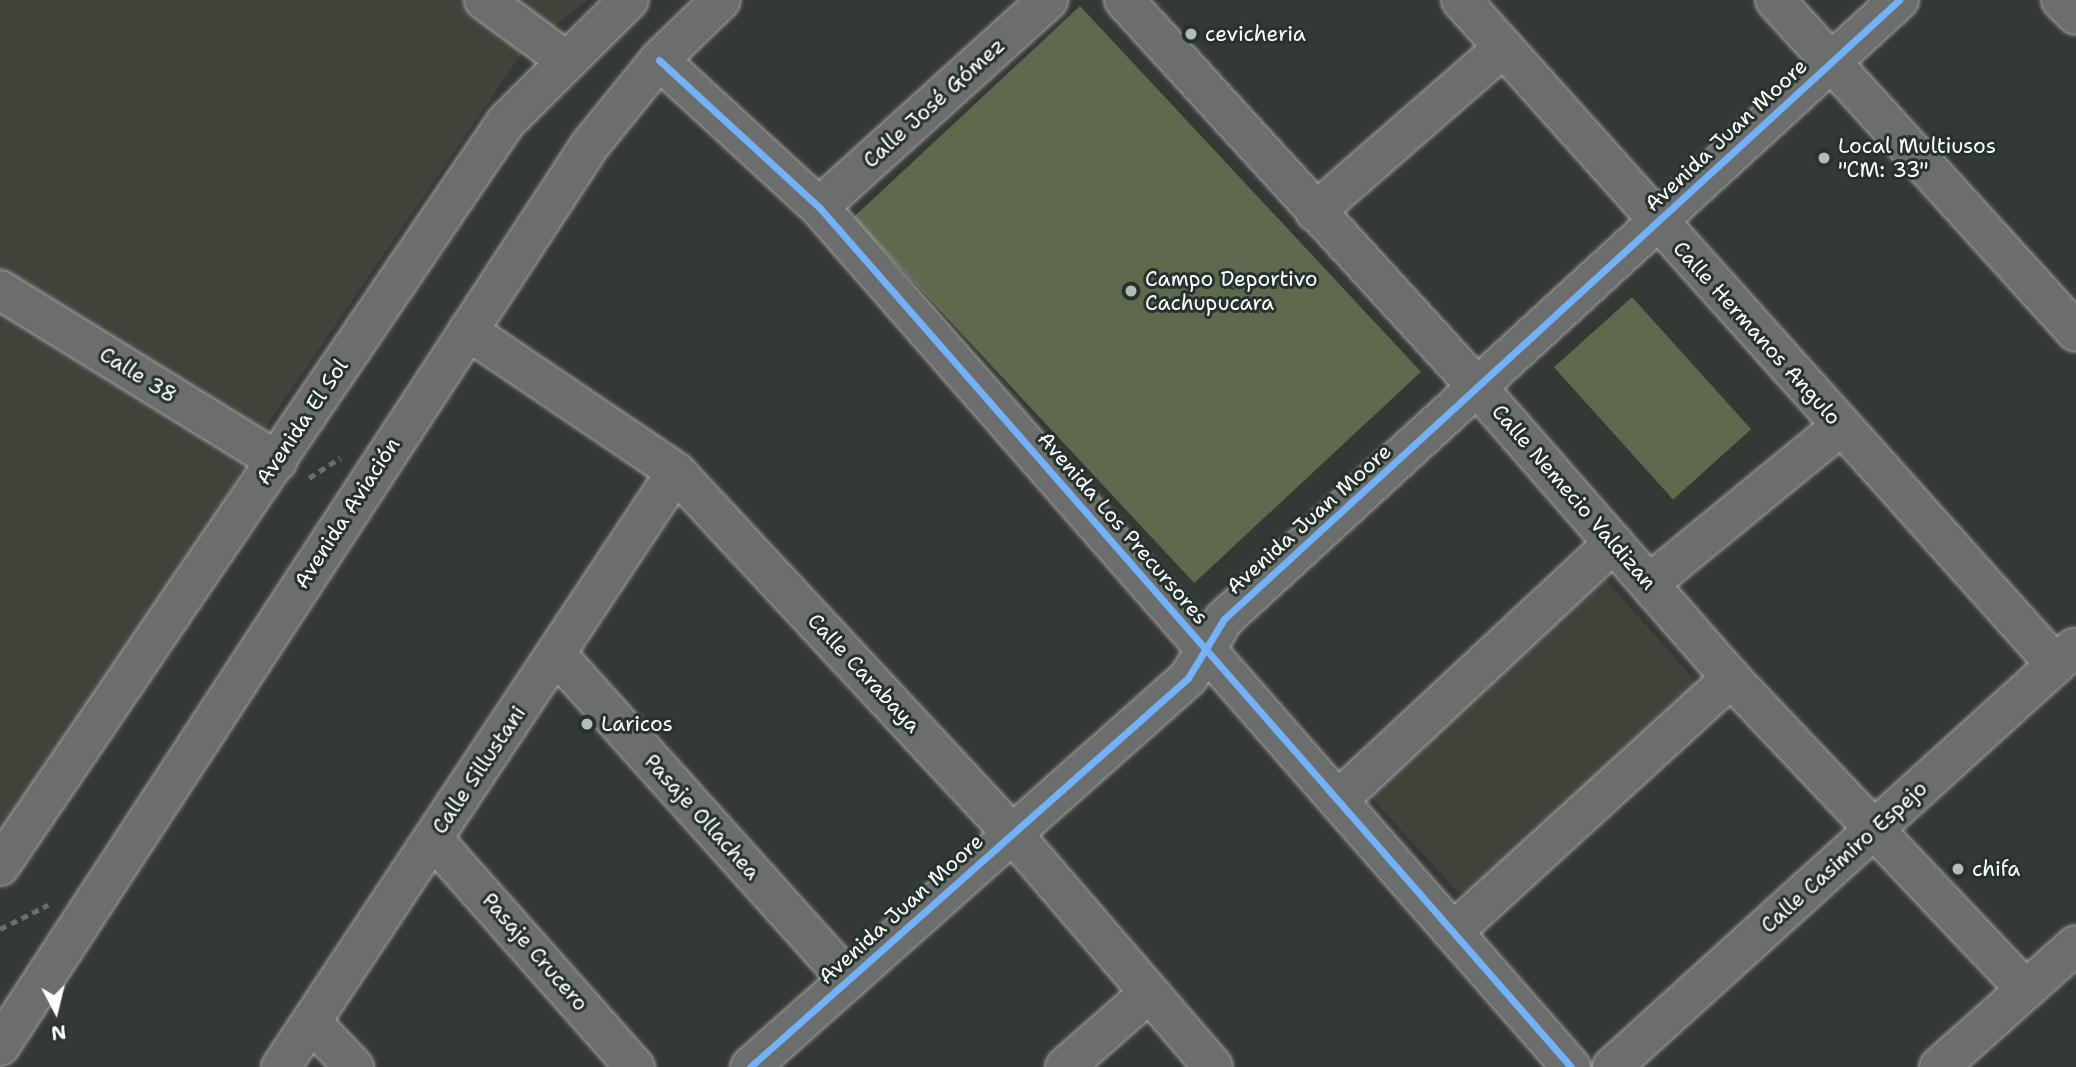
<!DOCTYPE html>
<meta charset="utf-8">
<style>
body{margin:0}
#map{position:relative;width:2076px;height:1067px;overflow:hidden;background:#353935;font-family:"Shantell Sans",sans-serif}
div>[style]{position:absolute}
.built>*{inset:0;background:#41433b}
.green>*{inset:0;background:#5e694e;transform-origin:0 0}
.path>*{height:4.5px;margin-top:-2.25px;transform-origin:0;background:repeating-linear-gradient(90deg,#6b6e6c 0 7px,transparent 0 12px)}
.roads{filter:drop-shadow(0 0 2px #a4a6a4) drop-shadow(0 0 2px #a4a6a4)}
.minor>*{height:38px;margin:-19px;padding:0 19px;transform-origin:19px;border-radius:19px;background:#6b6e6d}
.tertiary>*{height:38px;margin:-19px;padding:0 19px;transform-origin:19px;border-radius:19px;background:#6b6e6d}
.secondary>*{height:38px;margin:-19px;padding:0 19px;transform-origin:19px;border-radius:19px;background:#6b6e6d}
.cycleway>*{height:7px;margin:-3.5px;padding:0 3.5px;transform-origin:3.5px;border-radius:3.5px;background:#73b2f8}
.dots>*{width:19px;height:19px;translate:-50% -50%;box-sizing:border-box;border:4px solid #26332d;border-radius:50%}
span{translate:-50% -50%;white-space:nowrap;text-align:center;line-height:1.15;-webkit-text-stroke:6px #26332d;paint-order:stroke}
.poi-label{font-size:21px;color:#fff}
.left{translate:0 -50%;text-align:left}
.street-label{font-size:21px;color:#fff}
.north{position:absolute;left:21px;top:976px;width:70px;height:70px;-webkit-text-stroke:5px #26332d;paint-order:stroke;rotate:173deg;font-size:19px;font-weight:700;line-height:28px;text-align:center;color:#fff}
.north::after{content:'';display:block;margin:auto;width:24px;height:32px;background:#fff;clip-path:polygon(50% 0,100% 100%,50% 72%,0 100%)}
</style>
<div id="map">
<div class="built">
<i style="clip-path:polygon(0 0,587px 0,524px 50px,273px 416px,39px 825px,0 877px)"></i>
<i style="clip-path:polygon(1599px 572px,1698px 684px,1469px 892px,1458px 892px,1371px 797px,1371px 783px)"></i>
</div>
<div class="green">
<i style="left:1080px;top:6px;width:500px;height:310px;rotate:47deg"></i>
<i style="left:1632px;top:297px;width:178px;height:105px;rotate:48deg"></i>
</div>
<div class="path">
<i style="left:309px;top:478px;width:37px;rotate:-33deg"></i>
<i style="left:0;top:929px;width:54px;rotate:-26.6deg"></i>
</div>
<div class="roads">
<div class="minor">
<i style="left:484px;top:0;width:99px;rotate:36.4deg"></i>
<i style="left:1124px;top:0;width:525px;rotate:47.62deg"></i>
<i style="left:1478px;top:388px;width:385px;rotate:48.9deg"></i>
<i style="left:1731px;top:678px;width:429px;rotate:46.6deg"></i>
<i style="left:1461px;top:0;width:892px;rotate:48.18deg"></i>
<i style="left:1775px;top:0;width:448px;rotate:47.8deg"></i>
<i style="left:2061px;top:0;width:21px;rotate:45deg"></i>
<i style="left:819px;top:207px;width:309px;rotate:-42.1deg"></i>
<i style="left:1315px;top:212px;width:249px;rotate:-41.1deg"></i>
<i style="left:0;top:290px;width:326px;rotate:31.7deg"></i>
<i style="left:468px;top:331px;width:251px;rotate:34.1deg"></i>
<i style="left:676px;top:472px;width:493px;rotate:47.1deg"></i>
<i style="left:1012px;top:833px;width:308px;rotate:49.3deg"></i>
<i style="left:1650px;top:583px;width:247px;rotate:-39.4deg"></i>
<i style="left:556px;top:654px;width:438px;rotate:48.1deg"></i>
<i style="left:1338px;top:800px;width:377px;rotate:-43deg"></i>
<i style="left:433px;top:839px;width:305px;rotate:48.5deg"></i>
<i style="left:1453px;top:932px;width:377px;rotate:-42.4deg"></i>
<i style="left:312px;top:1023px;width:61px;rotate:46.3deg"></i>
<i style="left:281px;top:1067px;width:714px;rotate:-56.42deg"></i>
<i style="left:750px;top:1067px;width:586px;rotate:-41.61deg"></i>
<i style="left:1188px;top:678px;width:34px;rotate:-58deg"></i>
<i style="left:1065px;top:1067px;width:112px;rotate:-41.4deg"></i>
<i style="left:1612px;top:1067px;width:624px;rotate:-42.21deg"></i>
<i style="left:1939px;top:1067px;width:183px;rotate:-41.7deg"></i>
</div>
<div class="tertiary">
<i style="left:659px;top:60px;width:217px;rotate:42.6deg"></i>
<i style="left:819px;top:207px;width:1142px;rotate:48.83deg"></i>
<i style="left:1206px;top:649px;width:35px;rotate:-59deg"></i>
<i style="left:1224px;top:619px;width:916px;rotate:-42.52deg"></i>
<i style="left:0;top:1046px;width:1077px;rotate:-56.78deg"></i>
<i style="left:590px;top:145px;width:109px;rotate:-50.9deg"></i>
<i style="left:659px;top:60px;width:86px;rotate:-44.1deg"></i>
</div>
<div class="secondary">
<i style="left:0;top:866px;width:900px;rotate:-55.78deg"></i>
<i style="left:506px;top:122px;width:173px;rotate:-44.8deg"></i>
</div>
</div>
<div class="cycleway">
<i style="left:659px;top:60px;width:217px;rotate:42.6deg"></i>
<i style="left:819px;top:207px;width:1142px;rotate:48.83deg"></i>
<i style="left:750px;top:1067px;width:586px;rotate:-41.61deg"></i>
<i style="left:1188px;top:678px;width:69px;rotate:-58.6deg"></i>
<i style="left:1224px;top:619px;width:916px;rotate:-42.52deg"></i>
</div>
<div class="dots">
<i style="left:1191px;top:34px;background:#b8bab8"></i>
<i style="left:1824px;top:158px;background:#b8bab8"></i>
<i style="left:1131px;top:291px;background:#b8bab8"></i>
<i style="left:587px;top:724px;background:#b8bab8"></i>
<i style="left:1958px;top:869px;background:#b8bab8"></i>
</div>
<div class="poi-label">
<span class="left" style="left:1205px;top:34px">cevicheria</span>
<span class="left" style="left:1838px;top:158px">Local Multiusos<br>"CM: 33"</span>
<span class="left" style="left:1145px;top:291px">Campo Deportivo<br>Cachupucara</span>
<span class="left" style="left:601px;top:724px">Laricos</span>
<span class="left" style="left:1972px;top:869px">chifa</span>
</div>
<div class="street-label">
<span style="left:934px;top:103px;rotate:-42deg">Calle José Gómez</span>
<span style="left:1726px;top:135px;rotate:-43deg">Avenida Juan Moore</span>
<span style="left:1757px;top:333px;rotate:48deg">Calle Hermanos Angulo</span>
<span style="left:138px;top:375px;rotate:32deg">Calle 38</span>
<span style="left:302px;top:422px;rotate:-56deg">Avenida El Sol</span>
<span style="left:1574px;top:497px;rotate:49deg">Calle Nemecio Valdizan</span>
<span style="left:347px;top:513px;rotate:-57deg">Avenida Aviación</span>
<span style="left:1309px;top:519px;rotate:-42deg">Avenida Juan Moore</span>
<span style="left:1123px;top:528px;rotate:49deg">Avenida Los Precursores</span>
<span style="left:864px;top:673px;rotate:47deg">Calle Carabaya</span>
<span style="left:479px;top:770px;rotate:-56deg">Calle Sillustani</span>
<span style="left:702px;top:817px;rotate:48deg">Pasaje Ollachea</span>
<span style="left:1844px;top:857px;rotate:-42deg">Calle Casimiro Espejo</span>
<span style="left:901px;top:909px;rotate:-42deg">Avenida Juan Moore</span>
<span style="left:535px;top:952px;rotate:49deg">Pasaje Crucero</span>
</div>
<div class="north">N</div>
</div>
